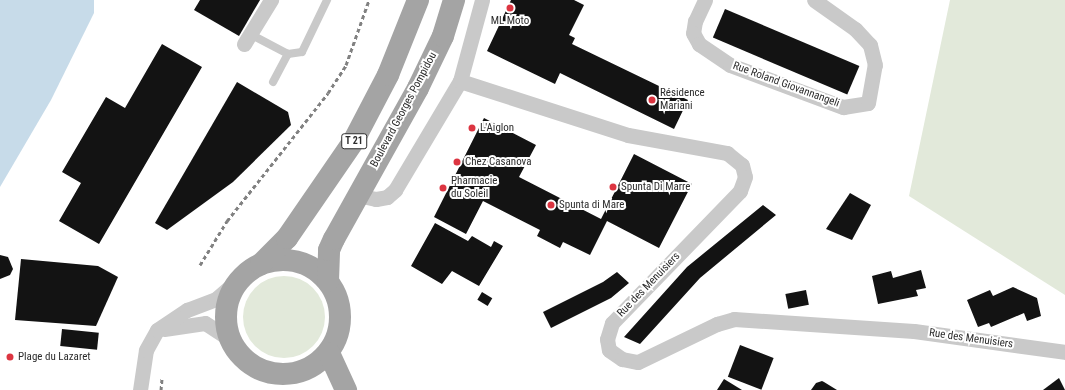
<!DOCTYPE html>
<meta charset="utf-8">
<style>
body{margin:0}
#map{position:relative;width:1065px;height:390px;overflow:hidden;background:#fff;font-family:"Roboto Condensed",sans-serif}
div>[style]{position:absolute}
.green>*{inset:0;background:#e2e9da}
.round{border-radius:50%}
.water>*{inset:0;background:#c7dbe9}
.building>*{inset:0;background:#131313;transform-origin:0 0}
.lane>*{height:8px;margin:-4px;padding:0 4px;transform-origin:4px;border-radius:4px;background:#c9c9c9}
.street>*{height:15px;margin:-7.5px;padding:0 7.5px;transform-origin:7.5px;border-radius:7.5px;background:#c9c9c9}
.primary>*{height:22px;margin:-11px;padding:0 11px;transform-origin:11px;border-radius:11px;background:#a4a4a4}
.primary>.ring{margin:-11px;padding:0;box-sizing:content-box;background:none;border:22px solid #a4a4a4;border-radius:50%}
.rail>*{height:3px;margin-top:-1.5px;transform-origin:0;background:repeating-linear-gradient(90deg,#818181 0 4px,transparent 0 7px)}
.dots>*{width:11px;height:11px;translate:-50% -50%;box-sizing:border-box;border:2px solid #fff;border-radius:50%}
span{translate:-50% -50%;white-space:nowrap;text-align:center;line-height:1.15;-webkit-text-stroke:4px #fff;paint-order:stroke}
.shield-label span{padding:1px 3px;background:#fff;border:1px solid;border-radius:3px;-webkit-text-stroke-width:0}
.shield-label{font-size:10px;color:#2c2c2c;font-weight:700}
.poi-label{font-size:11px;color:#2c2c2c}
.left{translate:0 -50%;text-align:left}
.street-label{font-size:11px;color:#2c2c2c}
</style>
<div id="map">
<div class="green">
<i style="clip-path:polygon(950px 0,1065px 0,1065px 295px,909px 196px)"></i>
<i class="round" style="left:243px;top:276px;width:82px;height:82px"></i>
</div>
<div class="water">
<i style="clip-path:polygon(0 0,94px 0,94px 13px,51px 100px,0 187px)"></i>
</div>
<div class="building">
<i style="clip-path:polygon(200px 0,260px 0,239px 36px,194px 10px)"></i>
<i style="clip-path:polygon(511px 0,574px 0,584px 5px,569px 35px,575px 38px,572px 44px,688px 100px,674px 129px,560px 73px,555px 84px,487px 51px)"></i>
<i style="left:725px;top:9px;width:146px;height:31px;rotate:23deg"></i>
<i style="clip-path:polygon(162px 44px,202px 67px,99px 244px,59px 221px,81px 183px,62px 172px,106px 97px,125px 108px)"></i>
<i style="clip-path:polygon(237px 82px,288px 112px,291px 125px,233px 182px,167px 230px,155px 223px)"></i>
<i style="clip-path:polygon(484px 118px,536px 145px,519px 177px,601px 219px,634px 154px,692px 184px,659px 248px,607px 221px,590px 255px,563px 242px,560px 248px,537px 236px,540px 230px,483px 201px,466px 234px,434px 217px)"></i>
<i style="clip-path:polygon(850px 193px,871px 205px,852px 240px,826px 229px)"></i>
<i style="clip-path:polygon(763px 205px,776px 215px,700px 278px,640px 344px,624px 337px,687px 267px)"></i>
<i style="clip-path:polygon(435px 223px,468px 241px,472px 236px,491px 247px,494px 241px,503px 246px,479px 286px,452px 271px,442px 284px,411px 266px)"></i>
<i style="clip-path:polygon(0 255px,8px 257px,13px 269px,10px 275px,0 279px)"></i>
<i style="clip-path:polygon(21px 259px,98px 266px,118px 277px,96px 326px,15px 320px)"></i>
<i style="clip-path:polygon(921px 270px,926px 288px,916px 290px,918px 296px,878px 304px,872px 276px,891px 271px,893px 278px)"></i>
<i style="clip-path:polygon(617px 272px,629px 283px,611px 298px,551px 328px,543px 312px,603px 282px)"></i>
<i style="clip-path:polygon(1013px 287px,1037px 298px,1041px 316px,1027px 321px,1024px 313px,991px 327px,989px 323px,978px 327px,967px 300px,990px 290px,993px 296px)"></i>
<i style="left:806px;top:290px;width:15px;height:21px;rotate:79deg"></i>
<i style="left:482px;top:292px;width:12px;height:9px;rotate:31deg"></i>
<i style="left:62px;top:329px;width:37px;height:17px;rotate:6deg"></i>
<i style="left:740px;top:345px;width:36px;height:34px;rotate:21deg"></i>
<i style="clip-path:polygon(1059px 378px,1065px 390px,1043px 390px)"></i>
<i style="clip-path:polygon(724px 379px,742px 390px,717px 390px)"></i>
<i style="clip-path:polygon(822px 381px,824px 382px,837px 390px,811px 390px,816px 383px)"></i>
</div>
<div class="lane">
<i style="left:250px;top:34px;width:43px;rotate:27.8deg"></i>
<i style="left:288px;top:54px;width:14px;rotate:-8deg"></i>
<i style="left:302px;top:52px;width:58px;rotate:-64.3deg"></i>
<i style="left:273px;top:82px;width:32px;rotate:-62deg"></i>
</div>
<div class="street">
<i style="left:705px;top:0;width:23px;rotate:115deg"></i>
<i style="left:695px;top:21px;width:12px;rotate:99deg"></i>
<i style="left:693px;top:33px;width:13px;rotate:61deg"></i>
<i style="left:699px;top:44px;width:37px;rotate:34deg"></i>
<i style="left:730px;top:65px;width:121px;rotate:20.4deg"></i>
<i style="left:843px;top:107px;width:25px;rotate:-9deg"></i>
<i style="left:868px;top:103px;width:39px;rotate:-80deg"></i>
<i style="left:875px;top:65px;width:21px;rotate:-104deg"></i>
<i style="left:870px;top:45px;width:22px;rotate:-133deg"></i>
<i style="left:855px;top:29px;width:50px;rotate:-144.7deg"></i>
<i style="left:244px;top:44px;width:52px;rotate:-58.5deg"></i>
<i style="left:460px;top:81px;width:176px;rotate:17.8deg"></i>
<i style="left:628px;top:135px;width:101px;rotate:10.3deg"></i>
<i style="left:727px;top:153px;width:19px;rotate:39deg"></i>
<i style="left:742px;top:165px;width:12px;rotate:76deg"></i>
<i style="left:745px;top:177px;width:15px;rotate:110deg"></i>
<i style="left:740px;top:191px;width:184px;rotate:134.1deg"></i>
<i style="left:612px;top:323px;width:17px;rotate:107deg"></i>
<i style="left:607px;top:339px;width:11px;rotate:80deg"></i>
<i style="left:609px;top:350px;width:16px;rotate:35deg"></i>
<i style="left:622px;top:359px;width:16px;rotate:11deg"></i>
<i style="left:638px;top:362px;width:88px;rotate:-25.7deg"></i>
<i style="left:717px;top:324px;width:18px;rotate:-16deg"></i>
<i style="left:734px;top:319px;width:180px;rotate:3.8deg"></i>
<i style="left:914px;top:331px;width:152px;rotate:7.9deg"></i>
<i style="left:358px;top:195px;width:18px;rotate:13deg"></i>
<i style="left:376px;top:199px;width:11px;rotate:-10deg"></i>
<i style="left:387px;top:197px;width:11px;rotate:-41deg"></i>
<i style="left:395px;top:190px;width:127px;rotate:-59.2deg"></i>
<i style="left:460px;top:81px;width:84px;rotate:-74.8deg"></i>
<i style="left:164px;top:329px;width:41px;rotate:-8.3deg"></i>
<i style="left:205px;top:323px;width:30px;rotate:33deg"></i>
<i style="left:140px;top:390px;width:40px;rotate:-81.5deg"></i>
<i style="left:146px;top:350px;width:23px;rotate:-61deg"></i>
<i style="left:157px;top:330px;width:36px;rotate:-34deg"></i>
<i style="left:187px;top:310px;width:31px;rotate:-21deg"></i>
<i style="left:216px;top:299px;width:37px;rotate:-41deg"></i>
</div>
<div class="primary">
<i class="ring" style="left:226px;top:260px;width:92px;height:92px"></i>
<i style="left:261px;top:264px;width:37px;rotate:-45deg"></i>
<i style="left:287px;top:238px;width:116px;rotate:-55.5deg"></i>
<i style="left:353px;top:142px;width:76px;rotate:-62.4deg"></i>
<i style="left:388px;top:75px;width:81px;rotate:-68.2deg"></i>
<i style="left:328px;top:281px;width:31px;rotate:-88deg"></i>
<i style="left:329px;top:250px;width:12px;rotate:-66deg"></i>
<i style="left:334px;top:239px;width:173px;rotate:-60.9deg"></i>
<i style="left:418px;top:88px;width:58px;rotate:-64.3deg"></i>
<i style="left:443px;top:36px;width:38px;rotate:-73deg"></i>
<i style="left:329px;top:353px;width:41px;rotate:65.3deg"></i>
</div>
<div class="rail">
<i style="left:200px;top:265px;width:52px;rotate:-58.5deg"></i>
<i style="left:227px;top:221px;width:163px;rotate:-51.7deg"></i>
<i style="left:328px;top:93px;width:33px;rotate:-57deg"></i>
<i style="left:346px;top:65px;width:69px;rotate:-70.5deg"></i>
<i style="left:161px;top:390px;width:12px;rotate:-85deg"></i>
</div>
<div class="dots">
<i style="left:510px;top:8px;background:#dc3541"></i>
<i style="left:652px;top:100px;background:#dc3541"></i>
<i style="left:472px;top:128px;background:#dc3541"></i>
<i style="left:457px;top:162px;background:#dc3541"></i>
<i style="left:613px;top:187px;background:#dc3541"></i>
<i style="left:443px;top:188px;background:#dc3541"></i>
<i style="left:551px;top:205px;background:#dc3541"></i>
<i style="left:10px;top:357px;background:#dc3541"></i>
</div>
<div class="shield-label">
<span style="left:354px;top:141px">T 21</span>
</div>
<div class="poi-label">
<span style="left:510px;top:21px">ML Moto</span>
<span class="left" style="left:660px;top:100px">Résidence<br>Mariani</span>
<span class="left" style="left:480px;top:128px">L'Aiglon</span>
<span class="left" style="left:465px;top:162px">Chez Casanova</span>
<span class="left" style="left:451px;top:188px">Pharmacie<br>du Soleil</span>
<span class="left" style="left:621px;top:187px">Spunta Di Marre</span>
<span class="left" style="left:559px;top:205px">Spunta di Mare</span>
<span class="left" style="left:18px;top:357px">Plage du Lazaret</span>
</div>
<div class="street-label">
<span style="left:786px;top:85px;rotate:20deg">Rue Roland Giovannangeli</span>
<span style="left:404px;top:110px;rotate:-62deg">Boulevard Georges Pompidou</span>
<span style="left:649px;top:285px;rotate:-46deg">Rue des Menuisiers</span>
<span style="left:971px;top:339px;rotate:8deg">Rue des Menuisiers</span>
</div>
</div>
